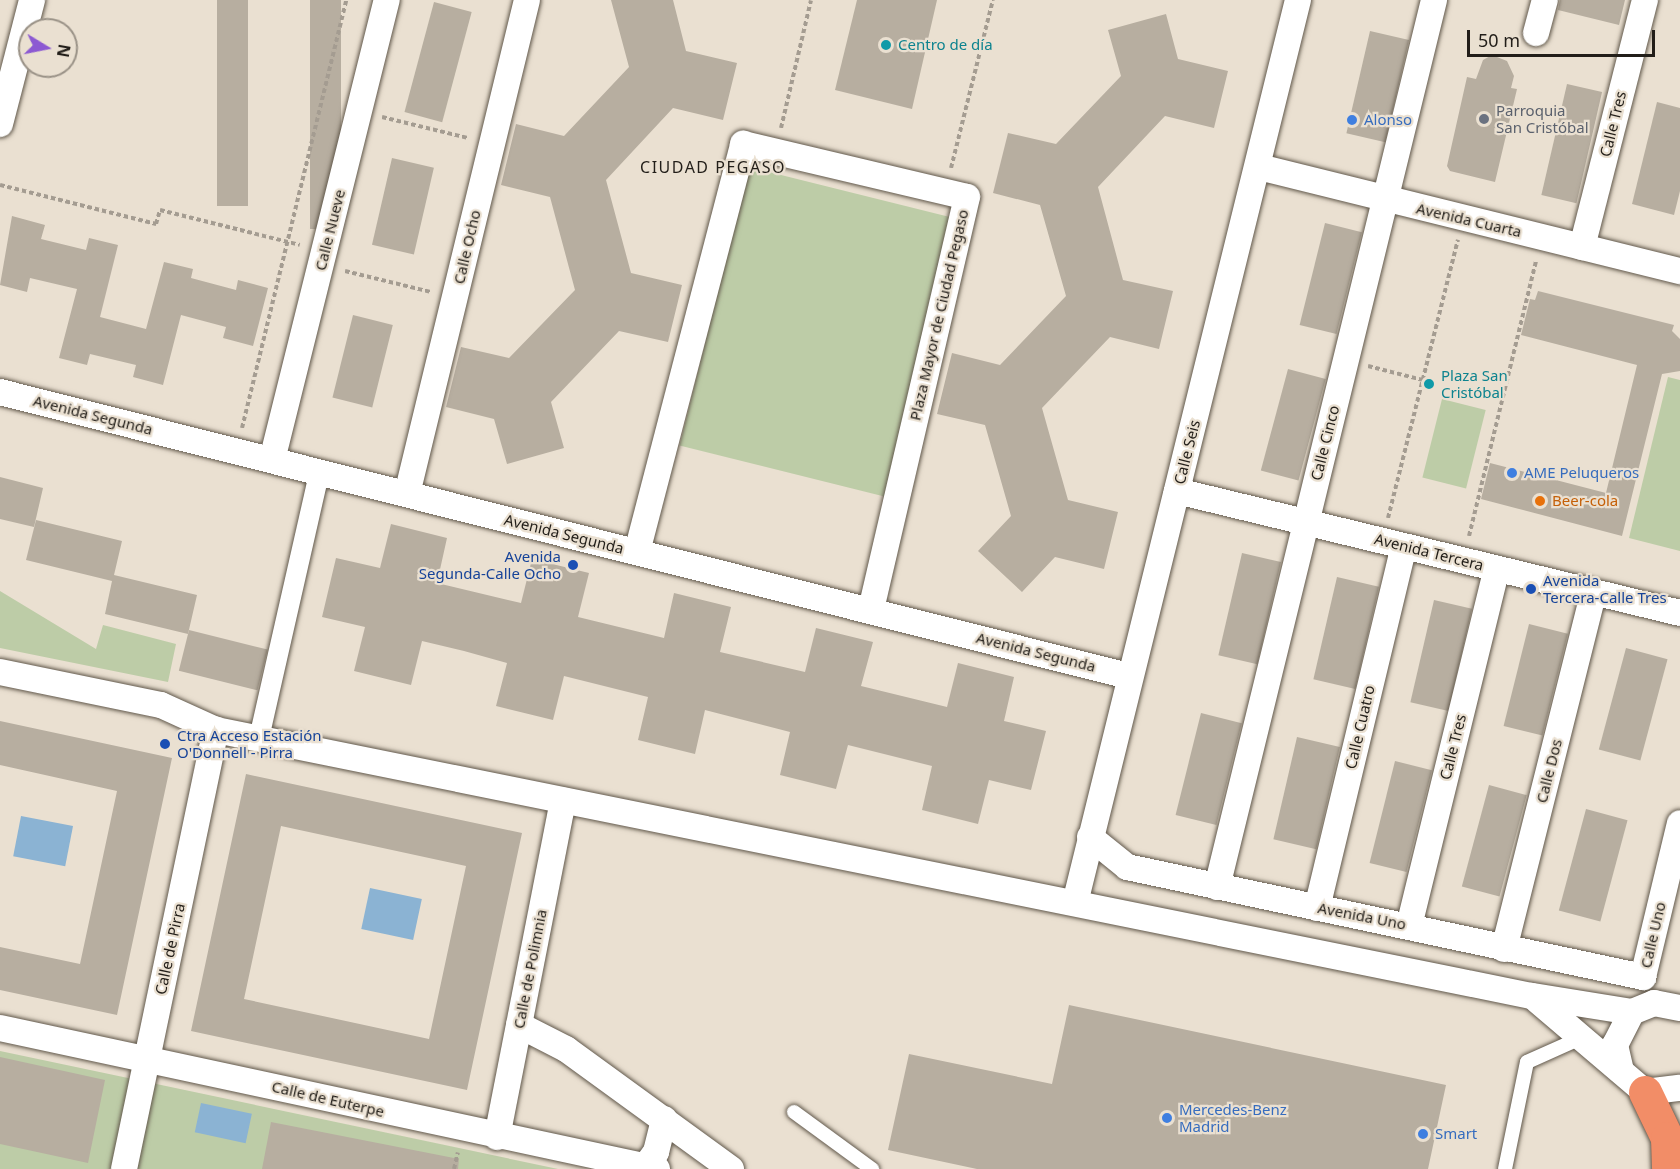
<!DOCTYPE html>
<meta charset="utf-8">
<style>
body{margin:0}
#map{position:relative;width:1680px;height:1169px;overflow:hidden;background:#eae0d1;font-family:"Noto Sans",sans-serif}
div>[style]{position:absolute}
.green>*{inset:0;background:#bdcca7;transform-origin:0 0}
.water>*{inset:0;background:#8bb3d3;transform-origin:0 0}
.building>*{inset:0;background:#b7aea0;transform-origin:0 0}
.path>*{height:4px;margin-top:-2px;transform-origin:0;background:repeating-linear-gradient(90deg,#a49c91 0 4.5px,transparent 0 7.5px)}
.roads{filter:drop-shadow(0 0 2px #61584b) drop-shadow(0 0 2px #61584b)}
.service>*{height:14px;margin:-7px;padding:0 7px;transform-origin:7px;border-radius:7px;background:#fff}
.pedestrian>*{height:20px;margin:-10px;padding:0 10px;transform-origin:10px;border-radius:10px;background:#fff}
.minor>*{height:26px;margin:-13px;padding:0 13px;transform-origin:13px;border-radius:13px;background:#fff}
.motorway>*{height:33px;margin:-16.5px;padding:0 16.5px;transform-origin:16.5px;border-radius:16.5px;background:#f28d67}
.dots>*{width:16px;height:16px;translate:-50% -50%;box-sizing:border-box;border:3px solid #eae0d1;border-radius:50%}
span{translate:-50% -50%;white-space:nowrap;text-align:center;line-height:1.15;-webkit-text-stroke:4.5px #eae0d1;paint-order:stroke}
.culture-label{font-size:15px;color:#0d838f}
.left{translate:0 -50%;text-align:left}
.worship-label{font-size:15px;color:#5b616d}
.shop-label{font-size:15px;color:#366cbe}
.street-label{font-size:15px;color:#221e19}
.food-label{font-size:15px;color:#c56008}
.transit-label{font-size:15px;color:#164399}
.right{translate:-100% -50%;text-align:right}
.neighbourhood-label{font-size:16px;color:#221e19;letter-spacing:1.5px}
.north{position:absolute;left:18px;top:18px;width:60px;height:60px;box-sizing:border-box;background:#eae0d1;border:2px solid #9a9287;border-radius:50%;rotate:100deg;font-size:16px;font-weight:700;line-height:24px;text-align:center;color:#221e19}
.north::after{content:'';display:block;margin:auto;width:21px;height:27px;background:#8c59d2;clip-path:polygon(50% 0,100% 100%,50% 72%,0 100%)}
.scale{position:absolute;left:1467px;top:30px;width:188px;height:27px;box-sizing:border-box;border:3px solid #221e19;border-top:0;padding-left:8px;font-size:18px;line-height:21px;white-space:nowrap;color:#221e19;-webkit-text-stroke:4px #eae0d1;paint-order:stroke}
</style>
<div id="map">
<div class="green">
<i style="left:749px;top:167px;width:211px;height:287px;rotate:14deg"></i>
<i style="clip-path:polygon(1668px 377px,1680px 380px,1680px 551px,1629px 538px)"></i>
<i style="left:1442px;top:399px;width:45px;height:81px;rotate:14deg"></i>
<i style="clip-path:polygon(0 591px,96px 649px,103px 625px,176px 644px,168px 682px,0 648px)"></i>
<i style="clip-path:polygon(0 1051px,459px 1148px,558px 1169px,0 1169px)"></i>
</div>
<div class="water">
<i style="left:21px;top:816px;width:53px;height:41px;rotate:11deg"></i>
<i style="left:370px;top:888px;width:53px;height:42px;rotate:12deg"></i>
<i style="left:201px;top:1103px;width:52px;height:30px;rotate:12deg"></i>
</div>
<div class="building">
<i style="left:217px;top:0;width:31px;height:206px"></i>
<i style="left:310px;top:0;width:31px;height:229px"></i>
<i style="clip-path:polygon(611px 0,673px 0,686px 51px,737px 63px,723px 120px,673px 108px,606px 180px,631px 273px,682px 285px,668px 342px,619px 331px,551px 402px,564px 448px,507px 464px,494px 419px,446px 407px,461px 347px,509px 358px,575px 290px,550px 197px,501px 185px,516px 124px,564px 136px,629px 67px)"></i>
<i style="clip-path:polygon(857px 0,937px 0,912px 109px,835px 90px)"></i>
<i style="clip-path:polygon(1560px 0,1625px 0,1619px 25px,1558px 10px)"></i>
<i style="left:434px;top:2px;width:39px;height:114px;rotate:15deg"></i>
<i style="clip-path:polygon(1166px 14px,1178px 59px,1228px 71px,1214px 128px,1165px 116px,1098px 187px,1123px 280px,1173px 291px,1159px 349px,1110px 337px,1042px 408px,1068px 500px,1118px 512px,1104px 569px,1055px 557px,1022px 592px,978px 551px,1011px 516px,985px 425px,937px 414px,952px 353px,1000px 365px,1066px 296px,1040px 205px,993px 193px,1008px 133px,1056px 144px,1121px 76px,1108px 30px)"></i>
<i style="left:1370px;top:31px;width:40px;height:105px;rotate:13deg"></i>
<i style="clip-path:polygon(1492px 55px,1507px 61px,1514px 76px,1511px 88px,1517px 89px,1495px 182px,1450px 171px,1447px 166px,1467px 77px,1476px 79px,1483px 60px)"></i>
<i style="left:1567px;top:84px;width:36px;height:114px;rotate:13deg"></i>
<i style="clip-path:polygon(1657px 102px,1680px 108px,1680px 191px,1674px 215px,1632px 204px)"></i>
<i style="left:392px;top:158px;width:43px;height:89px;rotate:13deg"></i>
<i style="clip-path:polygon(12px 216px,45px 225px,41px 239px,86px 250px,89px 238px,118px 245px,100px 317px,146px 329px,164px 262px,193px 269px,191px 278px,236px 290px,238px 280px,268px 288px,253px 346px,223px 338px,226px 327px,181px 315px,163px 385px,133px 377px,136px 365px,90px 354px,87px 365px,59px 358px,77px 289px,30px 278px,27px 292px,0 285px)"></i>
<i style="left:1325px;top:223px;width:38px;height:105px;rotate:14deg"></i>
<i style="clip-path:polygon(1538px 291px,1674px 325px,1672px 331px,1680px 339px,1680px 371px,1662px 374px,1622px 536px,1481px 499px,1490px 463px,1606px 493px,1637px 365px,1521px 335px,1530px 299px,1535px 300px)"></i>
<i style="left:353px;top:315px;width:41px;height:85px;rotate:14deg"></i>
<i style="left:1288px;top:369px;width:39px;height:105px;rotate:15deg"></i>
<i style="clip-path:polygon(0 477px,43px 488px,34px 527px,0 519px)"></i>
<i style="clip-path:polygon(36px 520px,122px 541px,114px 575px,197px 595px,188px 634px,105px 614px,112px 581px,26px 560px)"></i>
<i style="clip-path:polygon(391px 524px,447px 538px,437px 583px,521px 603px,532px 559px,589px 573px,578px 617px,664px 638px,674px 593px,731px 607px,720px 652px,805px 672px,816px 628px,873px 642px,861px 686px,947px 707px,958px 663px,1014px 677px,1004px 721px,1046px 731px,1031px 790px,989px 780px,978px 824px,922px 810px,932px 766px,848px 745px,836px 789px,780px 775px,790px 732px,705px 710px,695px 754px,638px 740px,648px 697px,564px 676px,553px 720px,496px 706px,507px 663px,464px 651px,422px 641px,411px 685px,354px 671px,365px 627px,322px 617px,336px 558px,380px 568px)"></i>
<i style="left:1242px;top:553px;width:40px;height:105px;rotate:13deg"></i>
<i style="left:1337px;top:577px;width:43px;height:105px;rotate:13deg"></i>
<i style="left:1434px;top:600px;width:39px;height:105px;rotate:13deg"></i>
<i style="left:1529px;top:624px;width:40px;height:105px;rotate:14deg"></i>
<i style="left:189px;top:630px;width:81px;height:42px;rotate:14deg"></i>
<i style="left:1626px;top:648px;width:43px;height:105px;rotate:15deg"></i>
<i style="left:1201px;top:713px;width:42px;height:105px;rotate:14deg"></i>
<i style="clip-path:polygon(0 721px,172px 758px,117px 1015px,0 990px,0 947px,80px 964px,117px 791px,0 765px)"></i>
<i style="left:1297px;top:737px;width:44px;height:105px;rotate:13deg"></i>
<i style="left:1395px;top:761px;width:38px;height:105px;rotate:14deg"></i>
<i style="clip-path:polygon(evenodd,246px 774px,522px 833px,467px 1090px,191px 1031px,246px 774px,281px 826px,466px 866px,429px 1039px,244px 999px,281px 826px)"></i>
<i style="left:1489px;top:785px;width:39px;height:105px;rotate:15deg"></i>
<i style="left:1586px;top:809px;width:43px;height:105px;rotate:15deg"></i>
<i style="clip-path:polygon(1069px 1005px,1446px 1085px,1428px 1169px,977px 1169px,888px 1150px,909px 1054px,1052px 1084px)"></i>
<i style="clip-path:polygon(0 1057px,105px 1080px,88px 1163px,0 1144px)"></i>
<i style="clip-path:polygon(271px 1122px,459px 1159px,458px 1169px,262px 1169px)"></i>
</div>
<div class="path">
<i style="left:382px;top:117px;width:89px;rotate:13.7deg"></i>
<i style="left:781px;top:128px;width:131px;rotate:-76.8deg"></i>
<i style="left:951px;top:168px;width:173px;rotate:-76deg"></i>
<i style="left:0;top:185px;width:161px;rotate:14deg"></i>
<i style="left:156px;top:224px;width:15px;rotate:-74deg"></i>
<i style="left:160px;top:210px;width:144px;rotate:14deg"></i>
<i style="left:345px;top:271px;width:89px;rotate:13.7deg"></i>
<i style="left:1368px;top:366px;width:57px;rotate:14.3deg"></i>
<i style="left:242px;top:428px;width:440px;rotate:-76.3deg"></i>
<i style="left:1388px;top:518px;width:287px;rotate:-75.9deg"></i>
<i style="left:1469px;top:536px;width:283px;rotate:-76.3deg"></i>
<i style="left:454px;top:1169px;width:17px;rotate:-77deg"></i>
</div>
<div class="roads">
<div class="service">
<i style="left:794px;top:1112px;width:97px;rotate:36.2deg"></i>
<i style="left:1505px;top:1169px;width:109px;rotate:-78.4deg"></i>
<i style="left:1527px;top:1062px;width:61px;rotate:-24.1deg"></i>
</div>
<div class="pedestrian">
<i style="left:259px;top:738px;width:271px;rotate:-77.2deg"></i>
</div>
<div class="minor">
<i style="left:1536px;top:33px;width:34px;rotate:-75deg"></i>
<i style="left:0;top:124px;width:128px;rotate:-75.5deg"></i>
<i style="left:1259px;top:167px;width:434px;rotate:13.9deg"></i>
<i style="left:1582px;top:247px;width:255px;rotate:-75.7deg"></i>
<i style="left:0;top:392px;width:1163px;rotate:14.13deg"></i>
<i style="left:272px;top:460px;width:474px;rotate:-76deg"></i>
<i style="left:1177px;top:491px;width:518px;rotate:13.63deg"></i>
<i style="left:407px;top:494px;width:508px;rotate:-76.35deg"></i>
<i style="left:637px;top:552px;width:422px;rotate:-75.4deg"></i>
<i style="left:743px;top:144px;width:230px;rotate:13.3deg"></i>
<i style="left:967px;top:197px;width:424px;rotate:103.1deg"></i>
<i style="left:0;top:672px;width:164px;rotate:11.6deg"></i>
<i style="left:161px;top:705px;width:60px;rotate:24.4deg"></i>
<i style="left:216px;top:730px;width:1343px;rotate:11.43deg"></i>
<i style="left:1532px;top:996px;width:101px;rotate:9.1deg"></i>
<i style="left:1090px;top:837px;width:48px;rotate:39deg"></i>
<i style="left:1127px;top:867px;width:528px;rotate:12.03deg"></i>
<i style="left:1643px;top:977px;width:158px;rotate:-76.5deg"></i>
<i style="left:1217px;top:887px;width:913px;rotate:-76.25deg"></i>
<i style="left:1075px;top:903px;width:930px;rotate:-76.13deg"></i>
<i style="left:1317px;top:908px;width:372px;rotate:-76.5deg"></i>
<i style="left:1409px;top:926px;width:368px;rotate:-76.2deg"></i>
<i style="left:1504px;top:949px;width:368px;rotate:-75.9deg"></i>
<i style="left:1537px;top:1000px;width:142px;rotate:40.4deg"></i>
<i style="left:1645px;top:1092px;width:35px;rotate:-7deg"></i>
<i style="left:519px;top:1025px;width:53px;rotate:27.1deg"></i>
<i style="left:566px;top:1049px;width:204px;rotate:36deg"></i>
<i style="left:0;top:1028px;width:672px;rotate:12.11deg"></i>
<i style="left:1621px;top:1071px;width:27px;rotate:-103deg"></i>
<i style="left:1615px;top:1045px;width:37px;rotate:-63deg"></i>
<i style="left:1632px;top:1012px;width:24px;rotate:-22deg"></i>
<i style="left:1654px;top:1003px;width:26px;rotate:11deg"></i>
<i style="left:497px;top:1137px;width:343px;rotate:-78.9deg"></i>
<i style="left:645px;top:1167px;width:19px;rotate:-54deg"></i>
<i style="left:656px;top:1152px;width:34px;rotate:-76deg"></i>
<i style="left:124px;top:1169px;width:449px;rotate:-78.2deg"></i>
</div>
<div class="motorway">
<i style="left:1645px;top:1092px;width:51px;rotate:64.4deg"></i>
<i style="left:1667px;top:1138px;width:31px;rotate:88deg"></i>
</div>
</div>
<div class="dots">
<i style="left:886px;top:45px;background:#0f9aa8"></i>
<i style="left:1484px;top:119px;background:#6b7280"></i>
<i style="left:1352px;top:120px;background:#3f7fe0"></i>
<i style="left:1429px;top:384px;background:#0f9aa8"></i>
<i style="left:1512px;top:473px;background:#3f7fe0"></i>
<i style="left:1540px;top:501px;background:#e8710a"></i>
<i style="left:573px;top:565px;background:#1a4fb4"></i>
<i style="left:1531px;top:589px;background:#1a4fb4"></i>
<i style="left:165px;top:744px;background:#1a4fb4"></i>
<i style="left:1167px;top:1118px;background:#3f7fe0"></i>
<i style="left:1423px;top:1134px;background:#3f7fe0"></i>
</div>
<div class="culture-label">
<span class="left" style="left:898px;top:45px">Centro de día</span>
<span class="left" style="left:1441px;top:384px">Plaza San<br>Cristóbal</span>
</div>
<div class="worship-label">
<span class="left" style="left:1496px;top:119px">Parroquia<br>San Cristóbal</span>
</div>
<div class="shop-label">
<span class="left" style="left:1364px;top:120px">Alonso</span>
<span class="left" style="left:1524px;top:473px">AME Peluqueros</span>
<span class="left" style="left:1179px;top:1118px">Mercedes-Benz<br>Madrid</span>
<span class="left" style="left:1435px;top:1134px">Smart</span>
</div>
<div class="street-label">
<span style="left:1613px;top:124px;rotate:-76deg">Calle Tres</span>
<span style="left:1469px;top:220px;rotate:13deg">Avenida Cuarta</span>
<span style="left:330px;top:230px;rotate:-76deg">Calle Nueve</span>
<span style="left:467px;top:247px;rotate:-77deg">Calle Ocho</span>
<span style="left:939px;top:315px;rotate:-77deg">Plaza Mayor de Ciudad Pegaso</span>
<span style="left:93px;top:415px;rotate:14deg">Avenida Segunda</span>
<span style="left:1325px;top:443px;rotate:-76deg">Calle Cinco</span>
<span style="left:1187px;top:452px;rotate:-76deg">Calle Seis</span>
<span style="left:564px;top:534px;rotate:14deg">Avenida Segunda</span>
<span style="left:1429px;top:552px;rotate:14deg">Avenida Tercera</span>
<span style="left:1036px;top:652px;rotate:14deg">Avenida Segunda</span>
<span style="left:1360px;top:727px;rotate:-77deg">Calle Cuatro</span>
<span style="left:1453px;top:747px;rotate:-76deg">Calle Tres</span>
<span style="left:1549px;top:771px;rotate:-76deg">Calle Dos</span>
<span style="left:1362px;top:916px;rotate:11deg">Avenida Uno</span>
<span style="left:1653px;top:935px;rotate:-77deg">Calle Uno</span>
<span style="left:170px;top:949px;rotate:-78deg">Calle de Pirra</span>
<span style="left:530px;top:969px;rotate:-79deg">Calle de Polimnia</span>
<span style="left:328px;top:1099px;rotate:13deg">Calle de Euterpe</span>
</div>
<div class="food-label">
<span class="left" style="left:1552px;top:501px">Beer-cola</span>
</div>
<div class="transit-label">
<span class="right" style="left:561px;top:565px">Avenida<br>Segunda-Calle Ocho</span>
<span class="left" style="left:1543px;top:589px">Avenida<br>Tercera-Calle Tres</span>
<span class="left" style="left:177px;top:744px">Ctra Acceso Estación<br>O'Donnell - Pirra</span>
</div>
<div class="neighbourhood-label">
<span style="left:713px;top:167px">CIUDAD PEGASO</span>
</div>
<div class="north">N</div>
<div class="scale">50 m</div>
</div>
